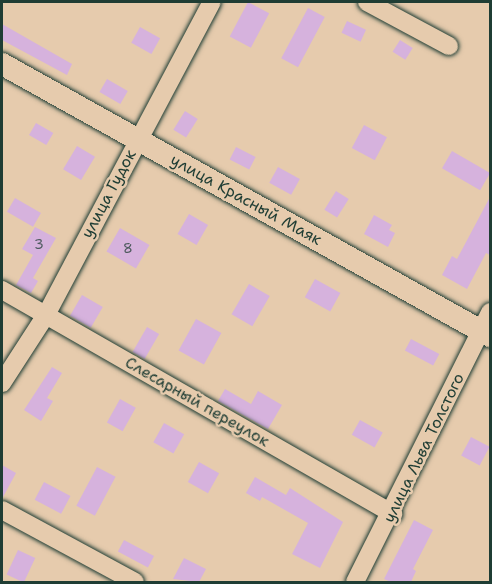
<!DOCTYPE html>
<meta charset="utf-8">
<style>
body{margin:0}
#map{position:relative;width:492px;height:584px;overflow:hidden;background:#e6cbad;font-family:"Shantell Sans",sans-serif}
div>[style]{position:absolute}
.building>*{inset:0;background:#d6b2dd;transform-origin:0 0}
.roads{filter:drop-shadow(0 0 2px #1f3d34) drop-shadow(0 0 2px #1f3d34)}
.minor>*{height:18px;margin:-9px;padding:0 9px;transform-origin:9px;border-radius:9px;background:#e6cbad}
.major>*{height:22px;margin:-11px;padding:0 11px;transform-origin:11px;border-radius:11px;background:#e6cbad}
span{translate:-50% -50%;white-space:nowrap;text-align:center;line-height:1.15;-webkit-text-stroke:5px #e6cbad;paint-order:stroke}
.number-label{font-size:14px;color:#4d5a5e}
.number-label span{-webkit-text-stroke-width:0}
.street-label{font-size:16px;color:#1f3d34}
.frame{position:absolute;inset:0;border:3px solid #1f3d34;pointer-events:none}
</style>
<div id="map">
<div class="building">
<i style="left:248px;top:2px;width:24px;height:39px;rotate:28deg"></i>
<i style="left:308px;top:8px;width:19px;height:57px;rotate:28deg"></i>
<i style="left:347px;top:21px;width:21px;height:13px;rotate:25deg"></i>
<i style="clip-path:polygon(2px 24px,72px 64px,67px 75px,2px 40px)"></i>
<i style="left:140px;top:27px;width:23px;height:18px;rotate:29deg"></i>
<i style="left:400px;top:40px;width:15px;height:14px;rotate:32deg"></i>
<i style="left:107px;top:79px;width:24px;height:15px;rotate:30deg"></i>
<i style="left:185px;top:111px;width:15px;height:22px;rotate:32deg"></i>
<i style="left:36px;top:123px;width:20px;height:14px;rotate:30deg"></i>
<i style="left:364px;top:125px;width:26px;height:26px;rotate:28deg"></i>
<i style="left:77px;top:146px;width:21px;height:27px;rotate:31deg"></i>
<i style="left:236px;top:147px;width:22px;height:14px;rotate:27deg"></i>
<i style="left:452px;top:151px;width:44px;height:20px;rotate:30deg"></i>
<i style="left:278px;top:167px;width:25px;height:18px;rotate:29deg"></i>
<i style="left:336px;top:191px;width:15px;height:22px;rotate:32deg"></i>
<i style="clip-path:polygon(490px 197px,490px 255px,486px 253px,467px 289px,442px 275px,452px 256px,457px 259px)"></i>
<i style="left:15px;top:198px;width:30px;height:16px;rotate:30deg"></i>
<i style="left:189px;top:214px;width:22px;height:23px;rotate:30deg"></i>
<i style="clip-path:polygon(374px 215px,392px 225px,389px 230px,395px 233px,388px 247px,364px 234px)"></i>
<i style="clip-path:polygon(35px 227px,56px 238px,33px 278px,38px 281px,31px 293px,16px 285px,33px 255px,22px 249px)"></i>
<i style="left:120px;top:228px;width:34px;height:27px;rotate:30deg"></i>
<i style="left:315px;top:279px;width:29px;height:21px;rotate:29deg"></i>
<i style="left:249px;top:284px;width:24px;height:35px;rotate:30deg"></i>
<i style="left:82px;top:295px;width:24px;height:24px;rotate:30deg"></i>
<i style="left:196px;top:319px;width:29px;height:36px;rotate:29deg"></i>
<i style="left:147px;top:327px;width:14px;height:29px;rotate:30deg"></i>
<i style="left:411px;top:339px;width:32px;height:13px;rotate:28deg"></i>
<i style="clip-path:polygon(52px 367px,62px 373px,47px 398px,53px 401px,41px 421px,24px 410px)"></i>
<i style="clip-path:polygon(225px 389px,251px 404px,258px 391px,282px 405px,268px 429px,218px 401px)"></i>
<i style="left:120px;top:399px;width:18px;height:27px;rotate:29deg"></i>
<i style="left:360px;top:420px;width:26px;height:17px;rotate:29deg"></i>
<i style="left:164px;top:423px;width:23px;height:22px;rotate:29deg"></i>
<i style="left:471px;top:437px;width:21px;height:21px;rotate:28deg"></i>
<i style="left:199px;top:462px;width:23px;height:23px;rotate:29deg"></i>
<i style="clip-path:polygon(2px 465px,16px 473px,2px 499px)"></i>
<i style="left:97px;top:467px;width:21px;height:44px;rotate:28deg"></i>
<i style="clip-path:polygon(255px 477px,286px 495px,290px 488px,343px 522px,320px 568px,292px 554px,308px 523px,262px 497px,260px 501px,246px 493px)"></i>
<i style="left:44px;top:482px;width:30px;height:20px;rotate:28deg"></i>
<i style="clip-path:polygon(414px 520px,433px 530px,413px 569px,416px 571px,411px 582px,391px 582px,384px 579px)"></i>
<i style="left:124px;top:540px;width:34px;height:13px;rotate:28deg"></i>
<i style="left:18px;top:550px;width:19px;height:27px;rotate:25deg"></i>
<i style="clip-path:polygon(184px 558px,206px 569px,199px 582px,173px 579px)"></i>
</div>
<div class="roads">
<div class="minor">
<i style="left:367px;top:2px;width:93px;rotate:28.2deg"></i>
<i style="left:2px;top:290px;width:451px;rotate:29.8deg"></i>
<i style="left:2px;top:383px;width:81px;rotate:-57.1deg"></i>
<i style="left:46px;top:315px;width:354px;rotate:-62.1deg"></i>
<i style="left:2px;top:510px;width:151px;rotate:28.4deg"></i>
<i style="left:355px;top:582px;width:302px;rotate:-63.4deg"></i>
</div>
<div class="major">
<i style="left:2px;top:64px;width:559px;rotate:29.13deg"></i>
</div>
</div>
<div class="number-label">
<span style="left:39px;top:244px">3</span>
<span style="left:128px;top:248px">8</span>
</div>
<div class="street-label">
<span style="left:109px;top:194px;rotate:-62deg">улица Гудок</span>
<span style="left:246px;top:200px;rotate:29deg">улица Красный Маяк</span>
<span style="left:197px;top:402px;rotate:30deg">Слесарный переулок</span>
<span style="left:424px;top:448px;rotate:-64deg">улица Льва Толстого</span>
</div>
<div class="frame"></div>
</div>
